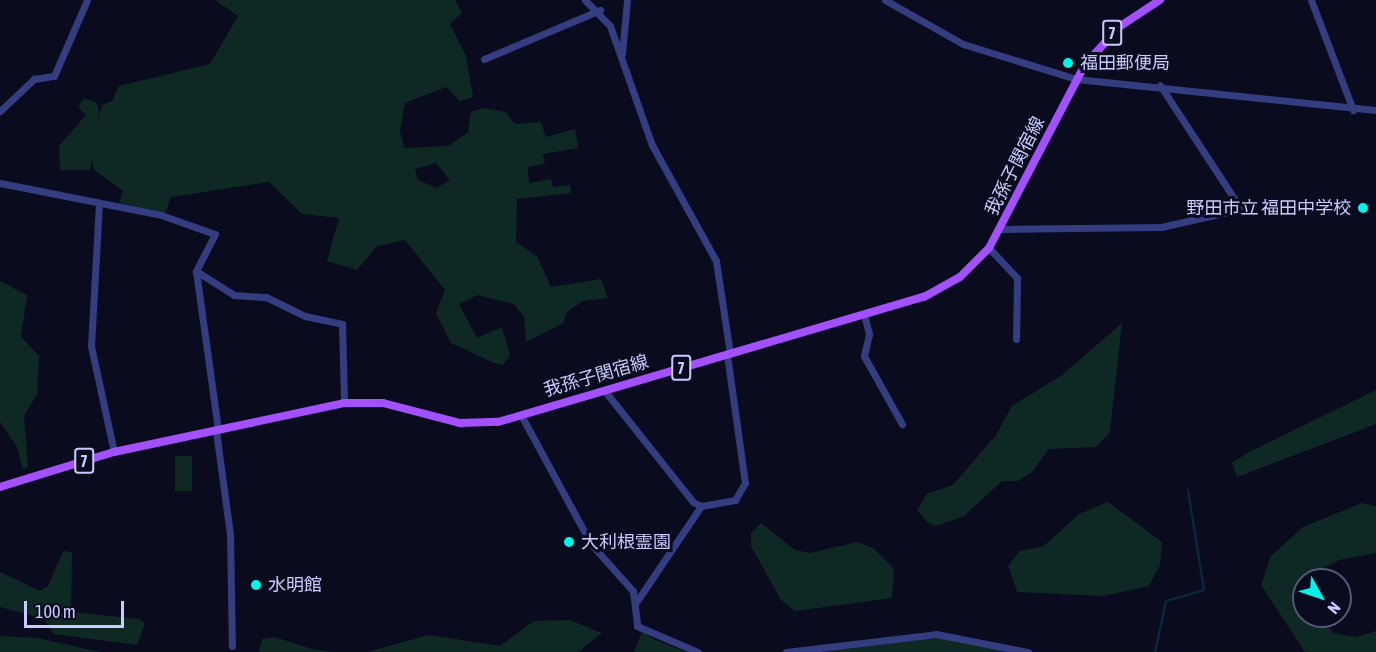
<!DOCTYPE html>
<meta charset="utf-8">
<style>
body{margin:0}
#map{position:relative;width:1376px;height:652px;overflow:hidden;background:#0b0b1f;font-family:"Asap Condensed","Noto Sans JP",sans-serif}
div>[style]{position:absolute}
.green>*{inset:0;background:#0e2924;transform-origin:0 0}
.stream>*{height:2px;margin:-1px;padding:0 1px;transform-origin:1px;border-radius:1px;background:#0a2944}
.minor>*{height:7px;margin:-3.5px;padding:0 3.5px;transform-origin:3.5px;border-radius:3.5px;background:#343d80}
.major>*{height:8px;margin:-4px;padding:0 4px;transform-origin:4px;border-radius:4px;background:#a350ff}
.dots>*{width:16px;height:16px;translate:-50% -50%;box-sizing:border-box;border:3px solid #0b0b1f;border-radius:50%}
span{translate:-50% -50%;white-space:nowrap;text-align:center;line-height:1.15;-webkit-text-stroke:6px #0b0b1f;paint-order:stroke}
.shield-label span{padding:2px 4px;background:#0b0b1f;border:2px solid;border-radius:4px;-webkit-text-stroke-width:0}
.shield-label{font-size:16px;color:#c9cbff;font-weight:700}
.poi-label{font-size:18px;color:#c9cbff}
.left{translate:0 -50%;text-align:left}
.right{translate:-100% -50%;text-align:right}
.street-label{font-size:18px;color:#c9cbff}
.north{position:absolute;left:1292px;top:568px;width:60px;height:60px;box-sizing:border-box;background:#0b0b1f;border:2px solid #575879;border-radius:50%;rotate:130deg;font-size:16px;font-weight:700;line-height:24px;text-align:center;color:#c9cbff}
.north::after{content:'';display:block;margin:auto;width:21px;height:27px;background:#00f4e7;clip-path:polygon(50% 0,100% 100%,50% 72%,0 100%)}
.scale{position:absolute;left:24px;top:601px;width:100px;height:27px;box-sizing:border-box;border:3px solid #c9cbff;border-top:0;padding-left:8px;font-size:18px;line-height:21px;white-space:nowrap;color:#c9cbff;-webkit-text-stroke:4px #0b0b1f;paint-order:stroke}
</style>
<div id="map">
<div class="green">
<i style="clip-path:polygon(evenodd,215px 0,455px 0,462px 13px,450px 24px,466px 56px,473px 97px,460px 101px,446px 87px,405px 103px,400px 131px,404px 148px,449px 146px,468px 132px,471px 112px,482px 108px,506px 112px,515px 124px,541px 122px,546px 137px,575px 129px,578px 148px,543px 154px,545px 164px,528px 167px,529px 183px,551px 179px,553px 187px,570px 185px,571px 193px,517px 199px,516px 242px,537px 256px,551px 287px,601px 279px,608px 298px,583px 301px,567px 312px,563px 323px,526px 342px,524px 317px,514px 304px,477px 295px,459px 304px,477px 338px,502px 327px,510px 355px,503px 365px,494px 363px,451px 343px,436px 313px,445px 290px,405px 240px,377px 246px,357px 270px,327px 261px,339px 218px,302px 214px,269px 182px,171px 197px,165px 214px,119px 203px,123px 191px,93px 169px,91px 146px,102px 105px,112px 101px,119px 86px,210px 64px,238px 16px,215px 0,436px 163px,450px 180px,436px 188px,418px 180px,415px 169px,436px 163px)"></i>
<i style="clip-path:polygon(84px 98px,97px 103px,99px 111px,90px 170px,60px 170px,59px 146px,86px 115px,78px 107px)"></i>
<i style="clip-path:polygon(0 281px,27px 295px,21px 337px,39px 356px,37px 394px,24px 416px,28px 467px,23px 469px,17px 447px,0 422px)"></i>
<i style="clip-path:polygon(1122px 323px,1110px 432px,1096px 447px,1049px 449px,1032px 472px,1018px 481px,1002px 481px,964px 516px,936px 526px,927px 522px,917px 510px,927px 494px,953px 485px,996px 435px,1012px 406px,1062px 375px)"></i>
<i style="clip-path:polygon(1376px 390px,1376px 424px,1237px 477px,1232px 463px,1249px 452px)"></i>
<i style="left:175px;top:456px;width:17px;height:35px"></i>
<i style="clip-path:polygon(1108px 502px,1162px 542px,1160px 565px,1149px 586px,1103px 596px,1017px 592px,1008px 566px,1020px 551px,1044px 546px,1079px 514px)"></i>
<i style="clip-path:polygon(1362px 503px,1376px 506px,1376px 553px,1339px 560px,1315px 572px,1313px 580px,1304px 580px,1304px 616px,1321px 616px,1333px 633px,1356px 637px,1376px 631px,1376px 652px,1305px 652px,1261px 585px,1271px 556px,1303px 527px)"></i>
<i style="clip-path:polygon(761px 523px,795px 550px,810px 553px,857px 542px,873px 548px,894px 569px,892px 598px,795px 611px,781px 600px,751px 546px,751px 533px)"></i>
<i style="clip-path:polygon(63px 551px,72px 552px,71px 612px,139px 619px,145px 623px,137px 645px,54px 634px,44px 619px,0 607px,0 572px,40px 591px,48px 586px)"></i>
<i style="clip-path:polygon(570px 620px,602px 633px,578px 652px,367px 652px,429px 635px,500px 646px,534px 621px)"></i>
<i style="clip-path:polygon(642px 632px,653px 639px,686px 652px,634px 652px)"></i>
<i style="clip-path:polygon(0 636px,38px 638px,100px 652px,0 652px)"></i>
<i style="clip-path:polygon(274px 637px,312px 649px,331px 652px,259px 652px,262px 639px)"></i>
<i style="clip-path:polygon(941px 638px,1013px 652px,819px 652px,918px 639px)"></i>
</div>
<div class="stream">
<i style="left:1155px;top:652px;width:52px;rotate:-77.8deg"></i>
<i style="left:1166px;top:601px;width:40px;rotate:-16deg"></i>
<i style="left:1204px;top:590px;width:101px;rotate:-99.1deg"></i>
</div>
<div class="minor">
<i style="left:585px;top:0;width:36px;rotate:46deg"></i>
<i style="left:610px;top:26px;width:126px;rotate:70.6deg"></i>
<i style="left:652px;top:145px;width:132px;rotate:61.1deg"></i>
<i style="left:716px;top:261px;width:94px;rotate:81.4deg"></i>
<i style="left:885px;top:0;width:90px;rotate:29.4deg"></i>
<i style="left:963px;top:44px;width:118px;rotate:17.2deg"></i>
<i style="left:1076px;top:79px;width:302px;rotate:5.9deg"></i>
<i style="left:1311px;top:0;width:118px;rotate:69.1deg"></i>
<i style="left:622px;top:54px;width:54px;rotate:-84.7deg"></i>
<i style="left:484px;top:59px;width:126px;rotate:-22.9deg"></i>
<i style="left:0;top:111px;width:47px;rotate:-43.3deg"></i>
<i style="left:34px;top:79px;width:20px;rotate:-9deg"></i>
<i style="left:54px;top:76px;width:83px;rotate:-66.5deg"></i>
<i style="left:0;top:183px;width:164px;rotate:11.2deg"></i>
<i style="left:161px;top:215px;width:57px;rotate:19.4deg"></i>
<i style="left:215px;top:234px;width:42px;rotate:117.2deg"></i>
<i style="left:196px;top:271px;width:161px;rotate:82.1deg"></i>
<i style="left:99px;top:203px;width:143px;rotate:93.2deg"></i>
<i style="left:91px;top:346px;width:108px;rotate:77.8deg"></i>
<i style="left:1002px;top:229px;width:159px;rotate:-0.7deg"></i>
<i style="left:1161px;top:227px;width:82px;rotate:-12.7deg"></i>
<i style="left:1241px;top:209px;width:148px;rotate:-123.2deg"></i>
<i style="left:989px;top:248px;width:41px;rotate:47deg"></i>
<i style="left:1017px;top:278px;width:61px;rotate:90.9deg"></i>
<i style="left:196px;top:271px;width:45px;rotate:32.3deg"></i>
<i style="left:234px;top:295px;width:32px;rotate:4deg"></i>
<i style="left:266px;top:297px;width:43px;rotate:26deg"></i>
<i style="left:305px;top:316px;width:38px;rotate:12deg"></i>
<i style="left:342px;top:324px;width:79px;rotate:88.5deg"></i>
<i style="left:864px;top:315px;width:20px;rotate:75deg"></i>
<i style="left:869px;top:334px;width:23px;rotate:103deg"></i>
<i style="left:864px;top:356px;width:78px;rotate:60.8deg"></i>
<i style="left:604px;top:390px;width:143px;rotate:51.5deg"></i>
<i style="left:693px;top:502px;width:9px;rotate:27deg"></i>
<i style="left:701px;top:506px;width:35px;rotate:-10deg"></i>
<i style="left:735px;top:500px;width:20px;rotate:-60deg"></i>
<i style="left:745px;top:483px;width:129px;rotate:-98deg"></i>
<i style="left:521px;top:415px;width:147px;rotate:61.5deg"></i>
<i style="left:591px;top:544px;width:63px;rotate:48.2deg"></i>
<i style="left:633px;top:591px;width:35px;rotate:83deg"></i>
<i style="left:637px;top:626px;width:66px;rotate:23.1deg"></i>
<i style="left:216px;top:431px;width:105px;rotate:82.3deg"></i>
<i style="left:230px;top:535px;width:111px;rotate:89deg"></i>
<i style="left:637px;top:601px;width:115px;rotate:-56deg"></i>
<i style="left:786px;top:652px;width:151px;rotate:-6.8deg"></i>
<i style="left:936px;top:634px;width:94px;rotate:11.1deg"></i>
</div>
<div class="major">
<i style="left:0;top:487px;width:119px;rotate:-17.1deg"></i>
<i style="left:114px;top:452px;width:235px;rotate:-12deg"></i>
<i style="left:344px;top:403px;width:39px"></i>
<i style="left:383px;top:403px;width:80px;rotate:14.6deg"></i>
<i style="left:460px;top:423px;width:38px;rotate:-2deg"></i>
<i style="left:498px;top:422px;width:444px;rotate:-16.4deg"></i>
<i style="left:924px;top:297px;width:41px;rotate:-29.1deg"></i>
<i style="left:960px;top:277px;width:41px;rotate:-45deg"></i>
<i style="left:989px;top:248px;width:205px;rotate:-62.4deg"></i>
<i style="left:1084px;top:66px;width:52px;rotate:-48.1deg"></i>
<i style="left:1119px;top:27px;width:49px;rotate:-33.4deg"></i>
</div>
<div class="dots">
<i style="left:1068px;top:63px;background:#00f4e7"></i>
<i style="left:1363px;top:208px;background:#00f4e7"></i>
<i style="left:569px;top:542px;background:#00f4e7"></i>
<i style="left:256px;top:585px;background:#00f4e7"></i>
</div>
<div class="shield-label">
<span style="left:1112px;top:33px">7</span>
<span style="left:681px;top:368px">7</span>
<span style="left:84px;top:461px">7</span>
</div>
<div class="poi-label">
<span class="left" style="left:1080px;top:63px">福田郵便局</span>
<span class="right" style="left:1351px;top:208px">野田市立 福田中学校</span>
<span class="left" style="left:581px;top:542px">大利根霊園</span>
<span class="left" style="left:268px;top:585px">水明館</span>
</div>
<div class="street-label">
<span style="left:1015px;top:166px;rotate:-63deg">我孫子関宿線</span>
<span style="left:596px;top:376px;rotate:-16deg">我孫子関宿線</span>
</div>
<div class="north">N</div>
<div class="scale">100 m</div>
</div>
